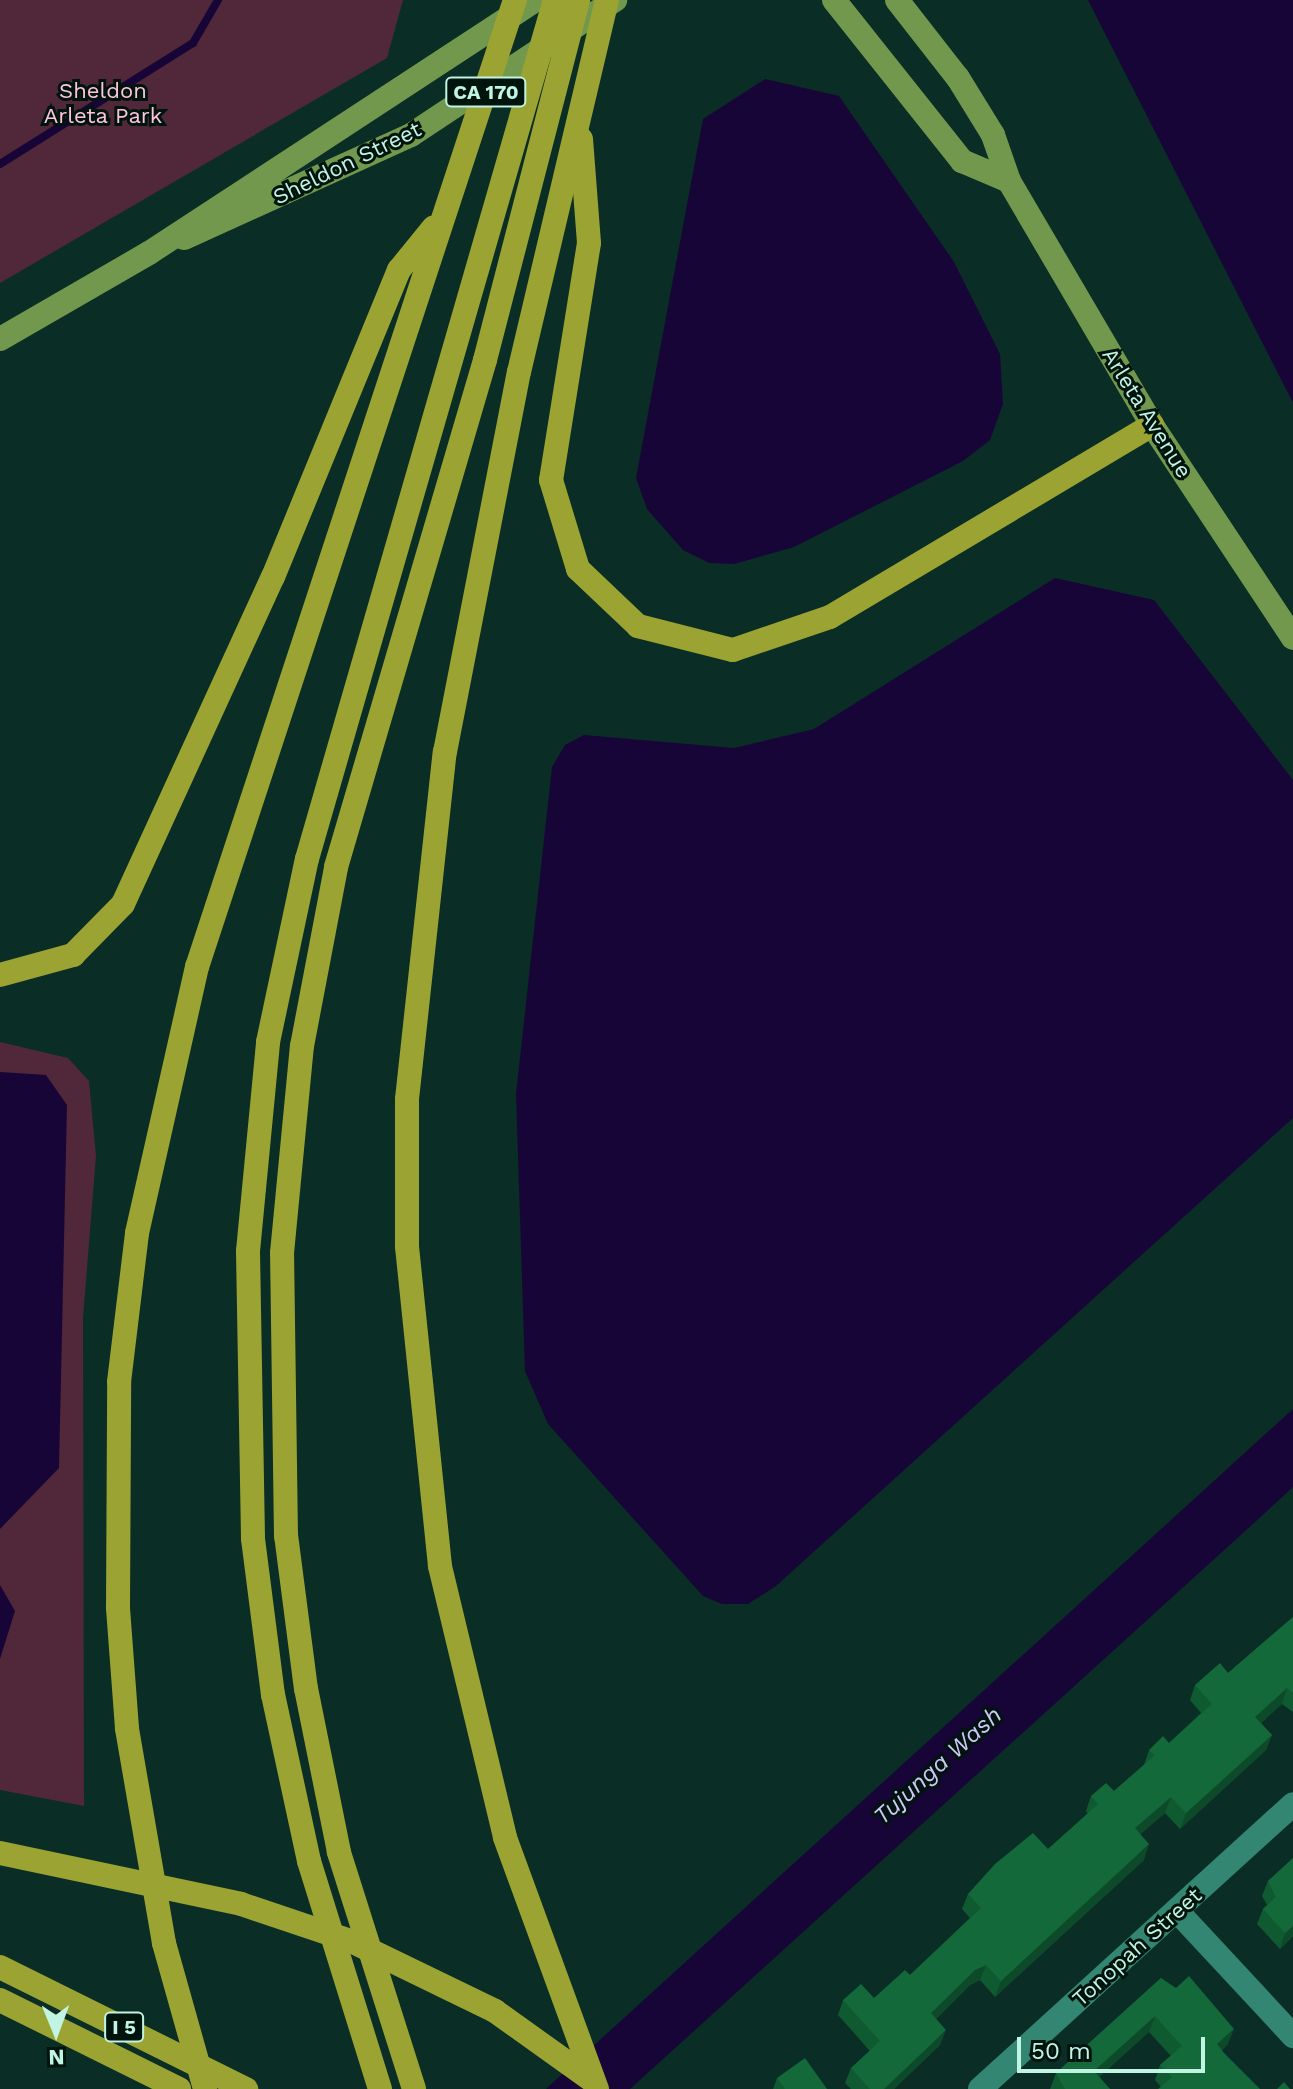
<!DOCTYPE html>
<style>
body{margin:0}
#map{position:relative;width:1293px;height:2089px;overflow:hidden;background:#0a2d25;font-family:"Work Sans",sans-serif}
div>[style]{position:absolute}
.green>*{inset:0;background:#502839}
.water>*{inset:0;background:#180538}
.stream>*{height:8px;margin:-4px;padding:0 4px;transform-origin:4px;border-radius:4px;background:#180538}
.minor>*{height:24px;margin:-12px;padding:0 12px;transform-origin:12px;border-radius:12px;background:#338772}
.major>*{height:24px;margin:-12px;padding:0 12px;transform-origin:12px;border-radius:12px;background:#71984c}
.highway>*{height:24px;margin:-12px;padding:0 12px;transform-origin:12px;border-radius:12px;background:#9ba332}
.wall>*{inset:0;background:#105a32}
.shaded-wall>*{inset:0;background:#0d4a29}
.building>*{inset:0;background:#13693a}
span{translate:-50% -50%;white-space:nowrap;text-align:center;line-height:1.15;-webkit-text-stroke:6px #00140e;paint-order:stroke}
.shield-label span{padding:2px 6px;background:#00140e;border:2px solid;border-radius:6px;-webkit-text-stroke-width:0}
.shield-label{font-size:20px;color:#c2f4e4;font-weight:700}
.park-label{font-size:22px;color:#ffc4db}
.street-label{font-size:22px;color:#c2f4e4}
.water-label{font-size:24px;color:#d0c6fa;font-style:italic}
.north{position:absolute;left:16px;top:1993px;width:80px;height:80px;-webkit-text-stroke:6px #00140e;paint-order:stroke;rotate:179deg;font-size:22px;font-weight:700;line-height:32px;text-align:center;color:#c2f4e4}
.north::after{content:'';display:block;margin:auto;width:28px;height:36px;background:#c2f4e4;clip-path:polygon(50% 0,100% 100%,50% 72%,0 100%)}
.scale{position:absolute;left:1017px;top:2037px;width:188px;height:36px;box-sizing:border-box;border:4px solid #c2f4e4;border-top:0;padding-left:10px;font-size:24px;line-height:28px;white-space:nowrap;color:#c2f4e4;-webkit-text-stroke:6px #00140e;paint-order:stroke}
</style>
<div id="map">
<div class="green">
<i style="clip-path:polygon(0 0,403px 0,387px 58px,0 283px)"></i>
<i style="clip-path:polygon(0 1042px,68px 1058px,89px 1081px,96px 1156px,83px 1318px,84px 1806px,0 1790px)"></i>
</div>
<div class="water">
<i style="clip-path:polygon(1088px 0,1293px 0,1293px 402px,1291px 399px)"></i>
<i style="clip-path:polygon(765px 79px,839px 96px,954px 262px,1000px 354px,1003px 404px,990px 440px,963px 461px,794px 547px,734px 564px,709px 563px,683px 550px,647px 509px,636px 478px,703px 119px)"></i>
<i style="clip-path:polygon(1055px 578px,1154px 600px,1293px 780px,1293px 1118px,776px 1586px,748px 1604px,722px 1604px,703px 1596px,548px 1424px,525px 1371px,516px 1094px,552px 767px,565px 745px,584px 735px,734px 748px,814px 729px)"></i>
<i style="clip-path:polygon(0 1072px,46px 1075px,67px 1105px,59px 1468px,0 1529px)"></i>
<i style="clip-path:polygon(1293px 1409px,1293px 1487px,1254px 1523px,630px 2089px,546px 2089px)"></i>
<i style="clip-path:polygon(0 1585px,15px 1611px,0 1659px)"></i>
</div>
<div class="stream">
<i style="left:0;top:164px;width:228px;rotate:-32.1deg"></i>
<i style="left:193px;top:43px;width:50px;rotate:-59.8deg"></i>
</div>
<div class="minor">
<i style="left:1177px;top:1911px;width:171px;rotate:47.1deg"></i>
<i style="left:980px;top:2089px;width:423px;rotate:-42.3deg"></i>
</div>
<div class="major">
<i style="left:834px;top:0;width:206px;rotate:51.5deg"></i>
<i style="left:962px;top:161px;width:51px;rotate:23.1deg"></i>
<i style="left:897px;top:0;width:99px;rotate:52deg"></i>
<i style="left:958px;top:78px;width:67px;rotate:58.4deg"></i>
<i style="left:993px;top:135px;width:49px;rotate:70.8deg"></i>
<i style="left:1009px;top:181px;width:283px;rotate:59.6deg"></i>
<i style="left:1152px;top:425px;width:255px;rotate:56.5deg"></i>
<i style="left:184px;top:238px;width:249px;rotate:-24.4deg"></i>
<i style="left:411px;top:135px;width:245px;rotate:-33.5deg"></i>
<i style="left:0;top:339px;width:172px;rotate:-30deg"></i>
<i style="left:149px;top:253px;width:462px;rotate:-33.2deg"></i>
</div>
<div class="highway">
<i style="left:581px;top:139px;width:104px;rotate:85.6deg"></i>
<i style="left:589px;top:243px;width:240px;rotate:99.1deg"></i>
<i style="left:551px;top:480px;width:93px;rotate:73.1deg"></i>
<i style="left:578px;top:569px;width:83px;rotate:43.5deg"></i>
<i style="left:638px;top:626px;width:98px;rotate:14.2deg"></i>
<i style="left:733px;top:650px;width:102px;rotate:-18.8deg"></i>
<i style="left:830px;top:617px;width:375px;rotate:-30.8deg"></i>
<i style="left:0;top:975px;width:76px;rotate:-15.3deg"></i>
<i style="left:73px;top:955px;width:71px;rotate:-45.6deg"></i>
<i style="left:123px;top:904px;width:360px;rotate:-65.4deg"></i>
<i style="left:273px;top:577px;width:332px;rotate:-67.7deg"></i>
<i style="left:399px;top:270px;width:55px;rotate:-50.9deg"></i>
<i style="left:0;top:1853px;width:246px;rotate:11.9deg"></i>
<i style="left:241px;top:1904px;width:116px;rotate:18.6deg"></i>
<i style="left:351px;top:1941px;width:160px;rotate:25.9deg"></i>
<i style="left:495px;top:2011px;width:117px;rotate:35.6deg"></i>
<i style="left:0;top:1967px;width:275px;rotate:26.4deg"></i>
<i style="left:0;top:2000px;width:200px;rotate:26.4deg"></i>
<i style="left:205px;top:2089px;width:152px;rotate:-105.7deg"></i>
<i style="left:164px;top:1943px;width:218px;rotate:-99.8deg"></i>
<i style="left:127px;top:1728px;width:121px;rotate:-94.3deg"></i>
<i style="left:118px;top:1607px;width:225px;rotate:-89.7deg"></i>
<i style="left:119px;top:1382px;width:150px;rotate:-83.1deg"></i>
<i style="left:137px;top:1233px;width:273px;rotate:-77.3deg"></i>
<i style="left:197px;top:967px;width:1018px;rotate:-71.8deg"></i>
<i style="left:380px;top:2089px;width:239px;rotate:-107.3deg"></i>
<i style="left:309px;top:1861px;width:170px;rotate:-102.2deg"></i>
<i style="left:273px;top:1695px;width:158px;rotate:-97.3deg"></i>
<i style="left:253px;top:1538px;width:287px;rotate:-91deg"></i>
<i style="left:248px;top:1251px;width:210px;rotate:-84.5deg"></i>
<i style="left:268px;top:1042px;width:187px;rotate:-78deg"></i>
<i style="left:307px;top:859px;width:894px;rotate:-73.9deg"></i>
<i style="left:414px;top:2089px;width:249px;rotate:-107.6deg"></i>
<i style="left:339px;top:1852px;width:166px;rotate:-101.4deg"></i>
<i style="left:306px;top:1689px;width:154px;rotate:-97.4deg"></i>
<i style="left:286px;top:1536px;width:283px;rotate:-90.8deg"></i>
<i style="left:282px;top:1253px;width:208px;rotate:-84.5deg"></i>
<i style="left:302px;top:1046px;width:182px;rotate:-79.2deg"></i>
<i style="left:336px;top:867px;width:528px;rotate:-73.62deg"></i>
<i style="left:485px;top:360px;width:372px;rotate:-75.5deg"></i>
<i style="left:597px;top:2089px;width:268px;rotate:-110.1deg"></i>
<i style="left:505px;top:1837px;width:279px;rotate:-103.5deg"></i>
<i style="left:440px;top:1566px;width:322px;rotate:-95.9deg"></i>
<i style="left:407px;top:1246px;width:147px;rotate:-90deg"></i>
<i style="left:407px;top:1099px;width:349px;rotate:-83.8deg"></i>
<i style="left:445px;top:752px;width:387px;rotate:-79deg"></i>
<i style="left:519px;top:372px;width:382px;rotate:-76.7deg"></i>
</div>
<div class="wall">
<i style="clip-path:polygon(1293px 1617px,1293px 1712px,1282px 1704px,1261px 1723px,1272px 1735px,1266px 1750px,1180px 1829px,1165px 1813px,1140px 1834px,1144px 1860px,995px 1997px,980px 1980px,970px 1985px,936px 2019px,940px 2045px,894px 2089px,851px 2089px,845px 2083px,851px 2068px,870px 2051px,838px 2015px,843px 2000px,874px 1998px,910px 1975px,970px 1918px,962px 1909px,968px 1894px,1048px 1849px,1088px 1814px,1086px 1811px,1091px 1796px,1114px 1791px,1144px 1765px,1149px 1750px,1169px 1743px,1201px 1713px,1190px 1700px,1195px 1685px,1228px 1673px)"></i>
<i style="clip-path:polygon(1293px 1858px,1293px 1936px,1280px 1949px,1257px 1924px,1263px 1909px,1267px 1905px,1262px 1896px,1268px 1881px)"></i>
<i style="clip-path:polygon(1161px 1978px,1228px 2044px,1222px 2050px,1161px 2087px,1155px 2080px,1160px 2065px,1171px 2056px,1149px 2032px,1099px 2077px,1110px 2089px,1050px 2089px,1056px 2073px)"></i>
<i style="clip-path:polygon(777px 2078px,827px 2089px,773px 2089px)"></i>
</div>
<div class="shaded-wall">
<i style="clip-path:polygon(1287px 1688px,1282px 1704px,1250px 1732px,1255px 1717px)"></i>
<i style="clip-path:polygon(1272px 1735px,1266px 1750px,1180px 1829px,1186px 1813px)"></i>
<i style="clip-path:polygon(1171px 1797px,1165px 1813px,1129px 1844px,1135px 1828px)"></i>
<i style="clip-path:polygon(1149px 1844px,1144px 1860px,995px 1997px,1001px 1981px)"></i>
<i style="clip-path:polygon(1293px 1926px,1293px 1936px,1280px 1949px,1285px 1933px)"></i>
<i style="clip-path:polygon(986px 1965px,980px 1980px,970px 1985px,925px 2029px,931px 2013px,975px 1970px)"></i>
<i style="clip-path:polygon(1155px 2016px,1149px 2032px,1088px 2087px,1094px 2071px)"></i>
<i style="clip-path:polygon(1234px 2029px,1228px 2044px,1211px 2059px,1217px 2044px)"></i>
<i style="clip-path:polygon(946px 2030px,940px 2045px,894px 2089px,884px 2089px)"></i>
</div>
<div class="building">
<i style="clip-path:polygon(1293px 1617px,1293px 1693px,1287px 1688px,1255px 1717px,1272px 1735px,1186px 1813px,1171px 1797px,1135px 1828px,1149px 1844px,1001px 1981px,986px 1965px,975px 1970px,931px 2013px,946px 2030px,884px 2089px,870px 2089px,851px 2068px,880px 2041px,843px 2000px,861px 1984px,874px 1998px,905px 1970px,910px 1975px,981px 1908px,968px 1894px,995px 1864px,1033px 1833px,1048px 1849px,1098px 1804px,1091px 1796px,1106px 1783px,1114px 1791px,1155px 1755px,1149px 1750px,1163px 1736px,1169px 1743px,1212px 1704px,1195px 1685px,1220px 1663px,1228px 1673px)"></i>
<i style="clip-path:polygon(1293px 1858px,1293px 1926px,1285px 1933px,1263px 1909px,1276px 1897px,1268px 1881px)"></i>
<i style="clip-path:polygon(1189px 1976px,1234px 2029px,1217px 2044px,1224px 2053px,1260px 2089px,1158px 2089px,1172px 2077px,1160px 2065px,1182px 2046px,1155px 2016px,1094px 2071px,1110px 2089px,1065px 2089px,1056px 2073px,1161px 1978px,1176px 1988px)"></i>
<i style="clip-path:polygon(805px 2058px,827px 2089px,785px 2089px,777px 2078px)"></i>
<i style="clip-path:polygon(1284px 2082px,1290px 2089px,1277px 2089px)"></i>
</div>
<div class="shield-label">
<span style="left:486px;top:92px">CA 170</span>
<span style="left:124px;top:2027px">I 5</span>
</div>
<div class="park-label">
<span style="left:103px;top:103px">Sheldon<br>Arleta Park</span>
</div>
<div class="street-label">
<span style="left:347px;top:163px;rotate:-26deg">Sheldon Street</span>
<span style="left:1147px;top:413px;rotate:58deg">Arleta Avenue</span>
<span style="left:1137px;top:1947px;rotate:-42deg">Tonopah Street</span>
</div>
<div class="water-label">
<span style="left:938px;top:1766px;rotate:-42deg">Tujunga Wash</span>
</div>
<div class="north">N</div>
<div class="scale">50 m</div>
</div>
